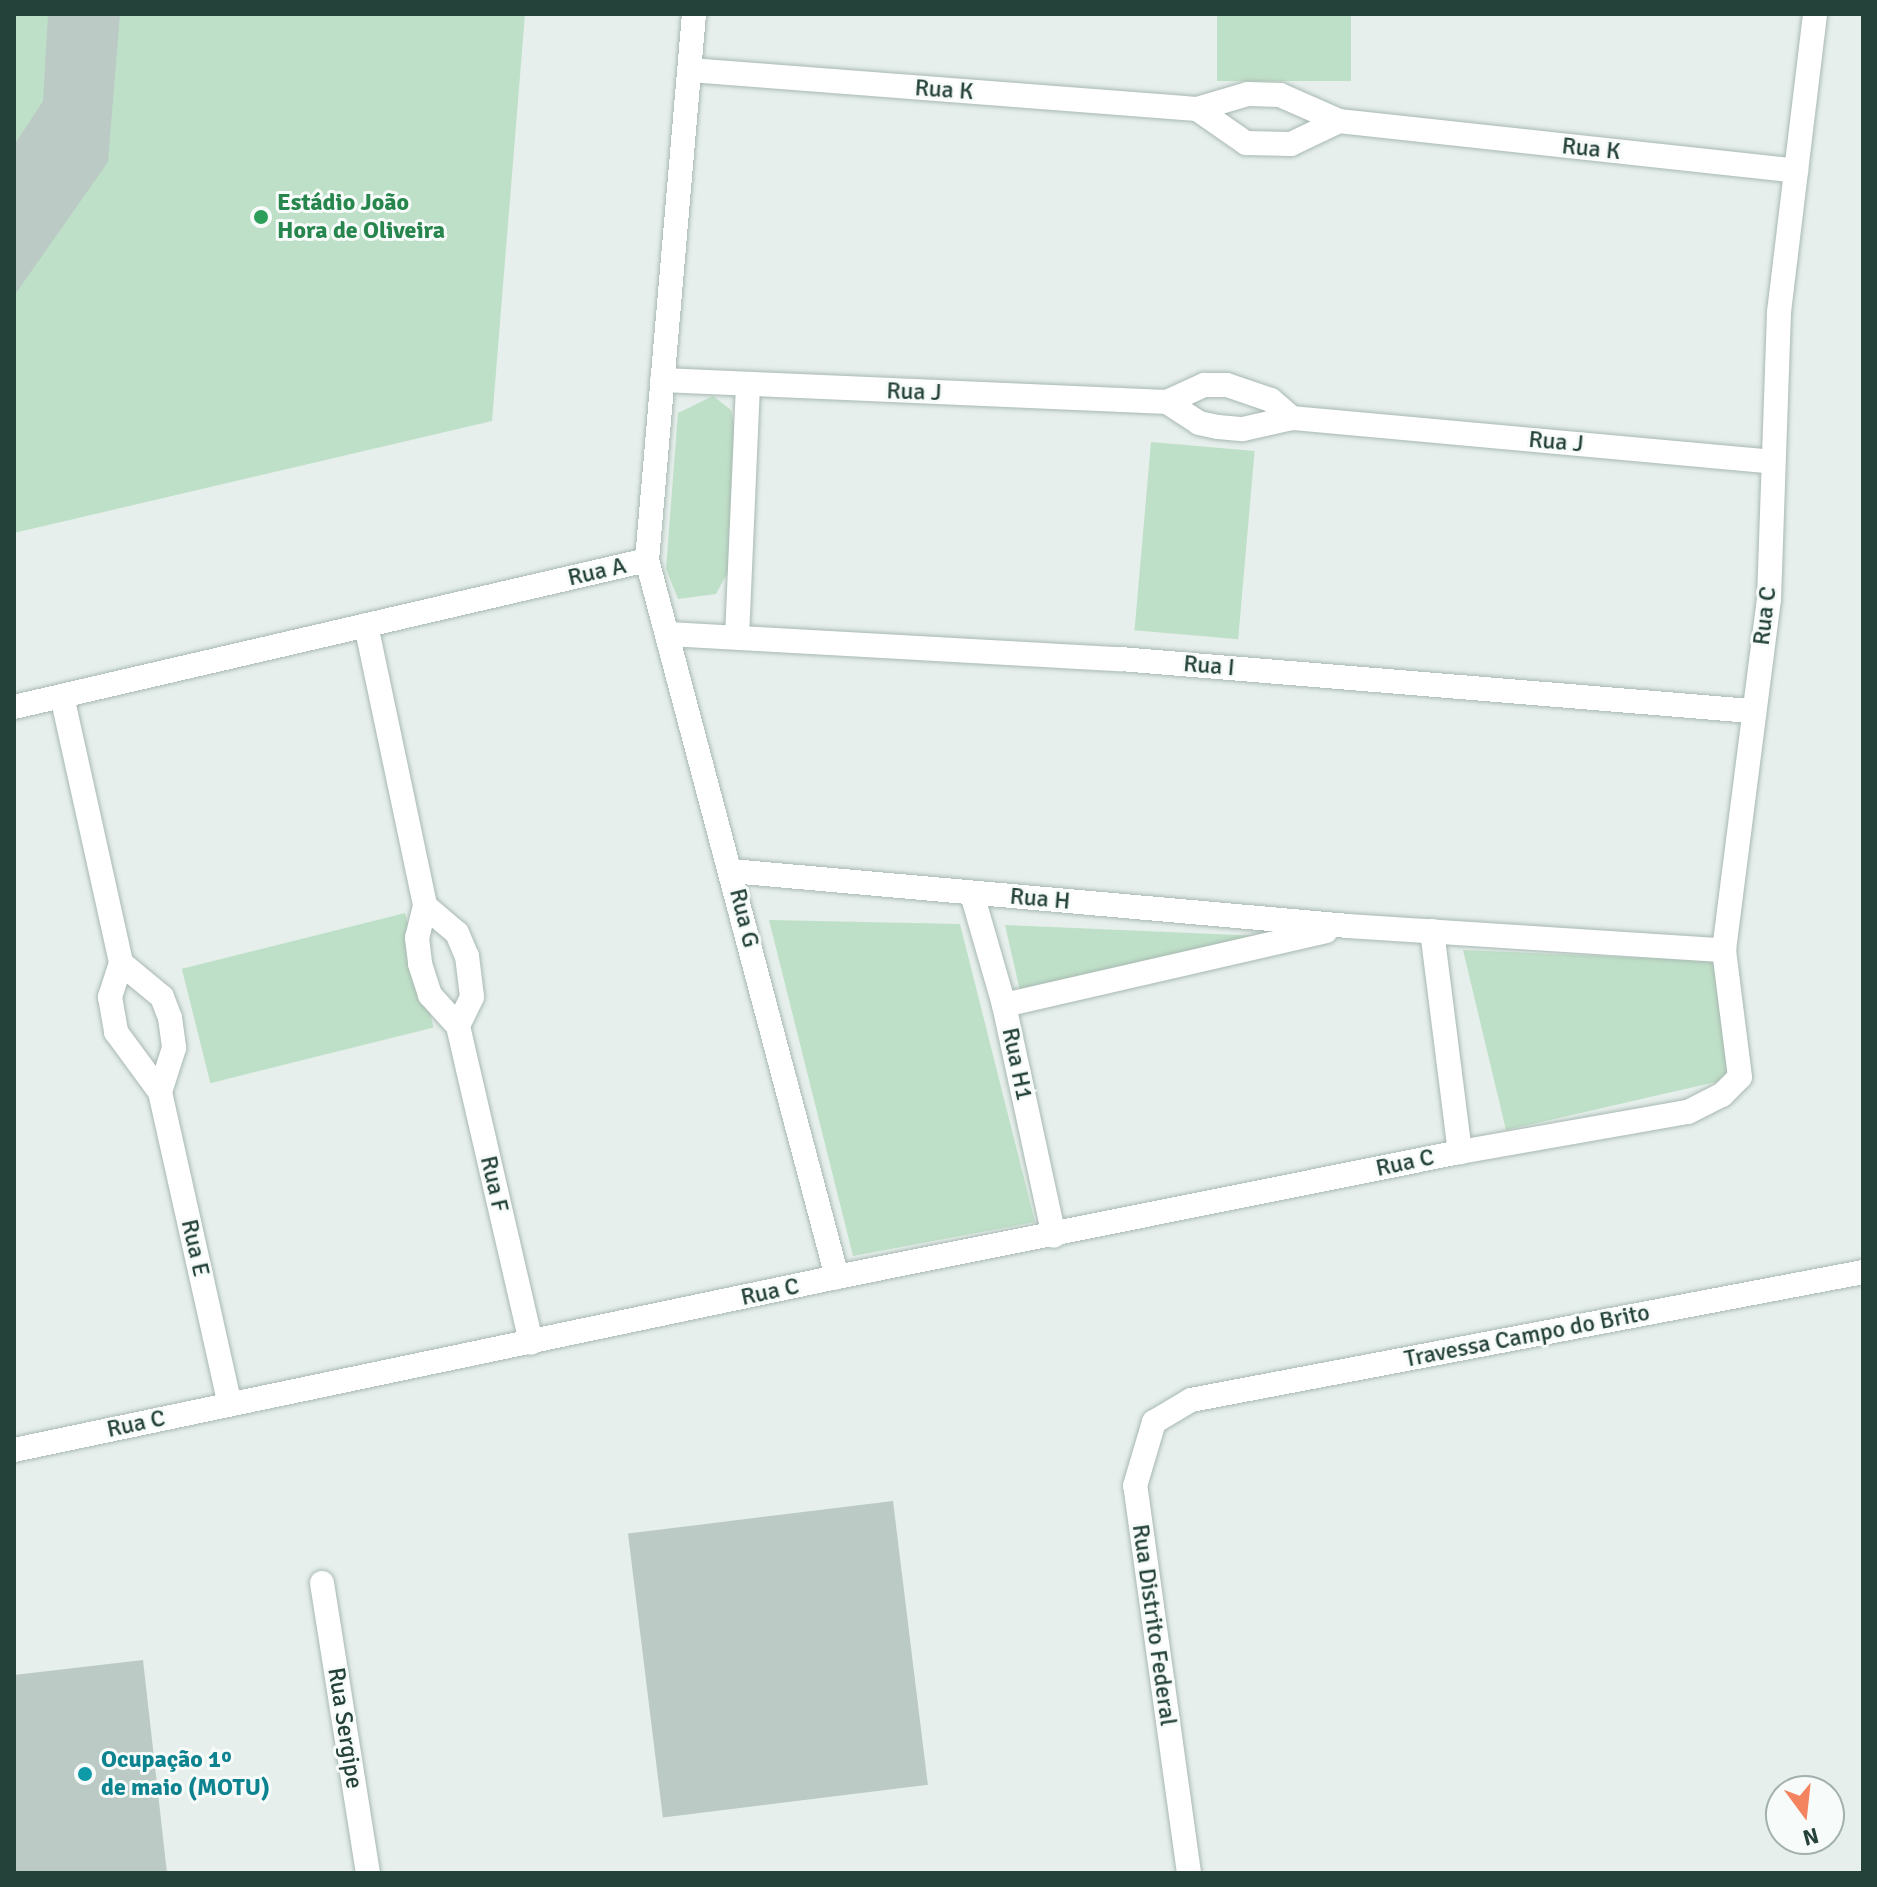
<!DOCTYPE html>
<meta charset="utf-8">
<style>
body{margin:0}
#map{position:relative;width:1877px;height:1887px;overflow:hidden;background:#e6efeb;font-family:Signika,sans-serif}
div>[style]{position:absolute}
.green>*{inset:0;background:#bfe0c8;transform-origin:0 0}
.building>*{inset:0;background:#bbcac4;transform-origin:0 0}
.roads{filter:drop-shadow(0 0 2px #a8b8b2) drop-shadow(0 0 2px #a8b8b2)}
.minor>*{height:24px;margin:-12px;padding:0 12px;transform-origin:12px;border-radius:12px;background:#fff}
.dots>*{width:22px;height:22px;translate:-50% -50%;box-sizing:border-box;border:4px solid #f7fbf9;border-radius:50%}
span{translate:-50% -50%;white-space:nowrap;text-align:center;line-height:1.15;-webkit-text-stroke:6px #f7fbf9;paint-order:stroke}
.street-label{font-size:24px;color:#24423a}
.leisure-label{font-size:24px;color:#27864d;font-weight:700}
.left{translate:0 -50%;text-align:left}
.culture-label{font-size:24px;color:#0d838f;font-weight:700}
.frame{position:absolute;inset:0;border:16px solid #24423a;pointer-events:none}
.north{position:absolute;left:1765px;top:1775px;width:80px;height:80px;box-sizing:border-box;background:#f7fbf9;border:2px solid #a3b1ad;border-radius:50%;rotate:165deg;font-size:22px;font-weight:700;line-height:32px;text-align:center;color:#24423a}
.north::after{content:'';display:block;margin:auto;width:28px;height:36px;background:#f4845f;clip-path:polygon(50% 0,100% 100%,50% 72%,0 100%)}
</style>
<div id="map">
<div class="green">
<i style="clip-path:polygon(14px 14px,525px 14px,492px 421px,14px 533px)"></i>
<i style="left:1217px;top:14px;width:134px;height:67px"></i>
<i style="clip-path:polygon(713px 396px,731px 410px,734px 424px,732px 564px,716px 594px,678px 599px,666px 569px,678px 413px)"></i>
<i style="left:1151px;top:442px;width:104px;height:189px;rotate:5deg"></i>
<i style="left:405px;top:913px;width:118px;height:230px;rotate:76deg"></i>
<i style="clip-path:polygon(769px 920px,960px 924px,1035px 1222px,853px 1256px)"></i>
<i style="clip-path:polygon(1005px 925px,1261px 936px,1021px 995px)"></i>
<i style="clip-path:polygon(1463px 950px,1715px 961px,1733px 1078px,1506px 1130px)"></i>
</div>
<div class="building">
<i style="clip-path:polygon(48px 14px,120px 14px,108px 162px,14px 296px,14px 145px,43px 101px)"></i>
<i style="left:893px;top:1501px;width:286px;height:267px;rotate:83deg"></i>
<i style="clip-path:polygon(143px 1660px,167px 1873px,14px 1873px,14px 1675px)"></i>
</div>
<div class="roads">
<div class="minor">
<i style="left:694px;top:14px;width:548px;rotate:94.92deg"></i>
<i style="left:647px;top:560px;width:742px;rotate:75.16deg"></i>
<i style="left:690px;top:70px;width:508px;rotate:4.4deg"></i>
<i style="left:1197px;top:109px;width:53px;rotate:-16.4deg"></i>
<i style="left:1248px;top:94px;width:32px;rotate:2deg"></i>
<i style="left:1280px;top:95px;width:64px;rotate:23.8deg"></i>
<i style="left:1339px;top:121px;width:460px;rotate:6.2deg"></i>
<i style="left:1197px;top:109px;width:60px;rotate:34.8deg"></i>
<i style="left:1246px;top:143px;width:45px;rotate:1.3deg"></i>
<i style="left:1291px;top:144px;width:53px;rotate:-25.6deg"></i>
<i style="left:662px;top:380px;width:505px;rotate:2.49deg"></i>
<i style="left:1167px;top:402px;width:41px;rotate:-24.7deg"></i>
<i style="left:1204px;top:385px;width:23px"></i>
<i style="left:1227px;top:385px;width:46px;rotate:18.8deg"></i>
<i style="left:1271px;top:400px;width:28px;rotate:41deg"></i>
<i style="left:1167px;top:402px;width:38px;rotate:33deg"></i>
<i style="left:1199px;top:423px;width:19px;rotate:12deg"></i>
<i style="left:1218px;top:427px;width:25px;rotate:5deg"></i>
<i style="left:1243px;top:429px;width:50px;rotate:-12.7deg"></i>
<i style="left:1292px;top:418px;width:483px;rotate:5.2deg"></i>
<i style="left:366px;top:625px;width:287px;rotate:78.1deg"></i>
<i style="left:425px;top:906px;width:33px;rotate:104deg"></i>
<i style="left:417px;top:938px;width:26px;rotate:83deg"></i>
<i style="left:420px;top:964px;width:33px;rotate:72deg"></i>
<i style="left:430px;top:995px;width:42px;rotate:47.9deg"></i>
<i style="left:458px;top:1026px;width:325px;rotate:77deg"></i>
<i style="left:667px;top:634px;width:454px;rotate:3.2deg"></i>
<i style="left:1120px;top:659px;width:633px;rotate:4.71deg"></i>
<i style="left:737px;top:637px;width:251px;rotate:-87.5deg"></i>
<i style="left:62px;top:696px;width:273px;rotate:77.5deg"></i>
<i style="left:121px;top:963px;width:36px;rotate:108deg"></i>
<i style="left:110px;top:997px;width:36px;rotate:80deg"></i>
<i style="left:116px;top:1032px;width:74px;rotate:53.7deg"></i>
<i style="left:160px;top:1092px;width:320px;rotate:77.4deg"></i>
<i style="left:14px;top:707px;width:650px;rotate:-13.07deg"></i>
<i style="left:731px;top:871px;width:619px;rotate:5.09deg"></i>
<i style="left:1348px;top:926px;width:377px;rotate:3.7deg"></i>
<i style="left:972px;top:894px;width:116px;rotate:73.9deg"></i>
<i style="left:1004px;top:1005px;width:236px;rotate:77.8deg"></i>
<i style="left:425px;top:906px;width:42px;rotate:40.2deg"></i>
<i style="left:457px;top:933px;width:25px;rotate:67deg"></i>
<i style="left:467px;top:956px;width:41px;rotate:83deg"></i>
<i style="left:472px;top:997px;width:32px;rotate:116deg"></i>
<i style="left:1432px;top:931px;width:223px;rotate:82.8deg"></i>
<i style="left:121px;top:963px;width:53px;rotate:39.7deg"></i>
<i style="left:162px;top:997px;width:22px;rotate:69deg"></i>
<i style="left:170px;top:1018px;width:30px;rotate:82deg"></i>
<i style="left:174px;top:1048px;width:46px;rotate:107.7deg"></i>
<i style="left:1004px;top:1005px;width:330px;rotate:-12.9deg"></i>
<i style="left:14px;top:1450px;width:841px;rotate:-11.87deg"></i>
<i style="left:837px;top:1277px;width:635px;rotate:-11.35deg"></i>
<i style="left:1460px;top:1152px;width:231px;rotate:-10deg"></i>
<i style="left:1688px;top:1112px;width:38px;rotate:-27deg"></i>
<i style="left:1722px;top:1095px;width:25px;rotate:-45deg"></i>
<i style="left:1740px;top:1077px;width:128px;rotate:-97.2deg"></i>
<i style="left:1724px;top:950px;width:354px;rotate:-82.7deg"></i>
<i style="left:1769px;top:599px;width:287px;rotate:-88deg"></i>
<i style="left:1779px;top:312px;width:300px;rotate:-83.1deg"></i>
<i style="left:322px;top:1583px;width:294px;rotate:81deg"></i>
<i style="left:1189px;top:1873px;width:391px;rotate:-97.9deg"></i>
<i style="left:1135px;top:1486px;width:67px;rotate:-73.5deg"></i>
<i style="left:1154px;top:1422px;width:43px;rotate:-30.7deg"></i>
<i style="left:1191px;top:1400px;width:684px;rotate:-10.78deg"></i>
</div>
</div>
<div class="dots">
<i style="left:261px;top:217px;background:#2e9e5b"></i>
<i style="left:85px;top:1774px;background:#0f9aa8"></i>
</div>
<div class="street-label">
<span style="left:944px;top:90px;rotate:4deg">Rua K</span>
<span style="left:1591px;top:149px;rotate:6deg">Rua K</span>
<span style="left:914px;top:392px;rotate:2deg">Rua J</span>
<span style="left:1556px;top:442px;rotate:5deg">Rua J</span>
<span style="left:597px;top:572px;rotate:-13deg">Rua A</span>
<span style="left:1765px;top:616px;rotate:-83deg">Rua C</span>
<span style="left:1209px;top:666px;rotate:5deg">Rua I</span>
<span style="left:1040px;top:899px;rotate:5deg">Rua H</span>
<span style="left:744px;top:918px;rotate:76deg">Rua G</span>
<span style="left:1017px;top:1064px;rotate:78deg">Rua H1</span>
<span style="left:1405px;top:1163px;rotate:-12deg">Rua C</span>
<span style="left:494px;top:1184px;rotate:77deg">Rua F</span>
<span style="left:195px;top:1248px;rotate:77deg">Rua E</span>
<span style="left:770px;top:1292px;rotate:-12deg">Rua C</span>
<span style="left:1527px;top:1336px;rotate:-11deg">Travessa Campo do Brito</span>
<span style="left:136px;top:1424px;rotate:-12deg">Rua C</span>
<span style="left:1154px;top:1625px;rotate:82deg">Rua Distrito Federal</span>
<span style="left:345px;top:1728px;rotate:81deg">Rua Sergipe</span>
</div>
<div class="leisure-label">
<span class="left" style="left:277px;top:217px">Estádio João<br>Hora de Oliveira</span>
</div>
<div class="culture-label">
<span class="left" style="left:101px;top:1774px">Ocupação 1º<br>de maio (MOTU)</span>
</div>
<div class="frame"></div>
<div class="north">N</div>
</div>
